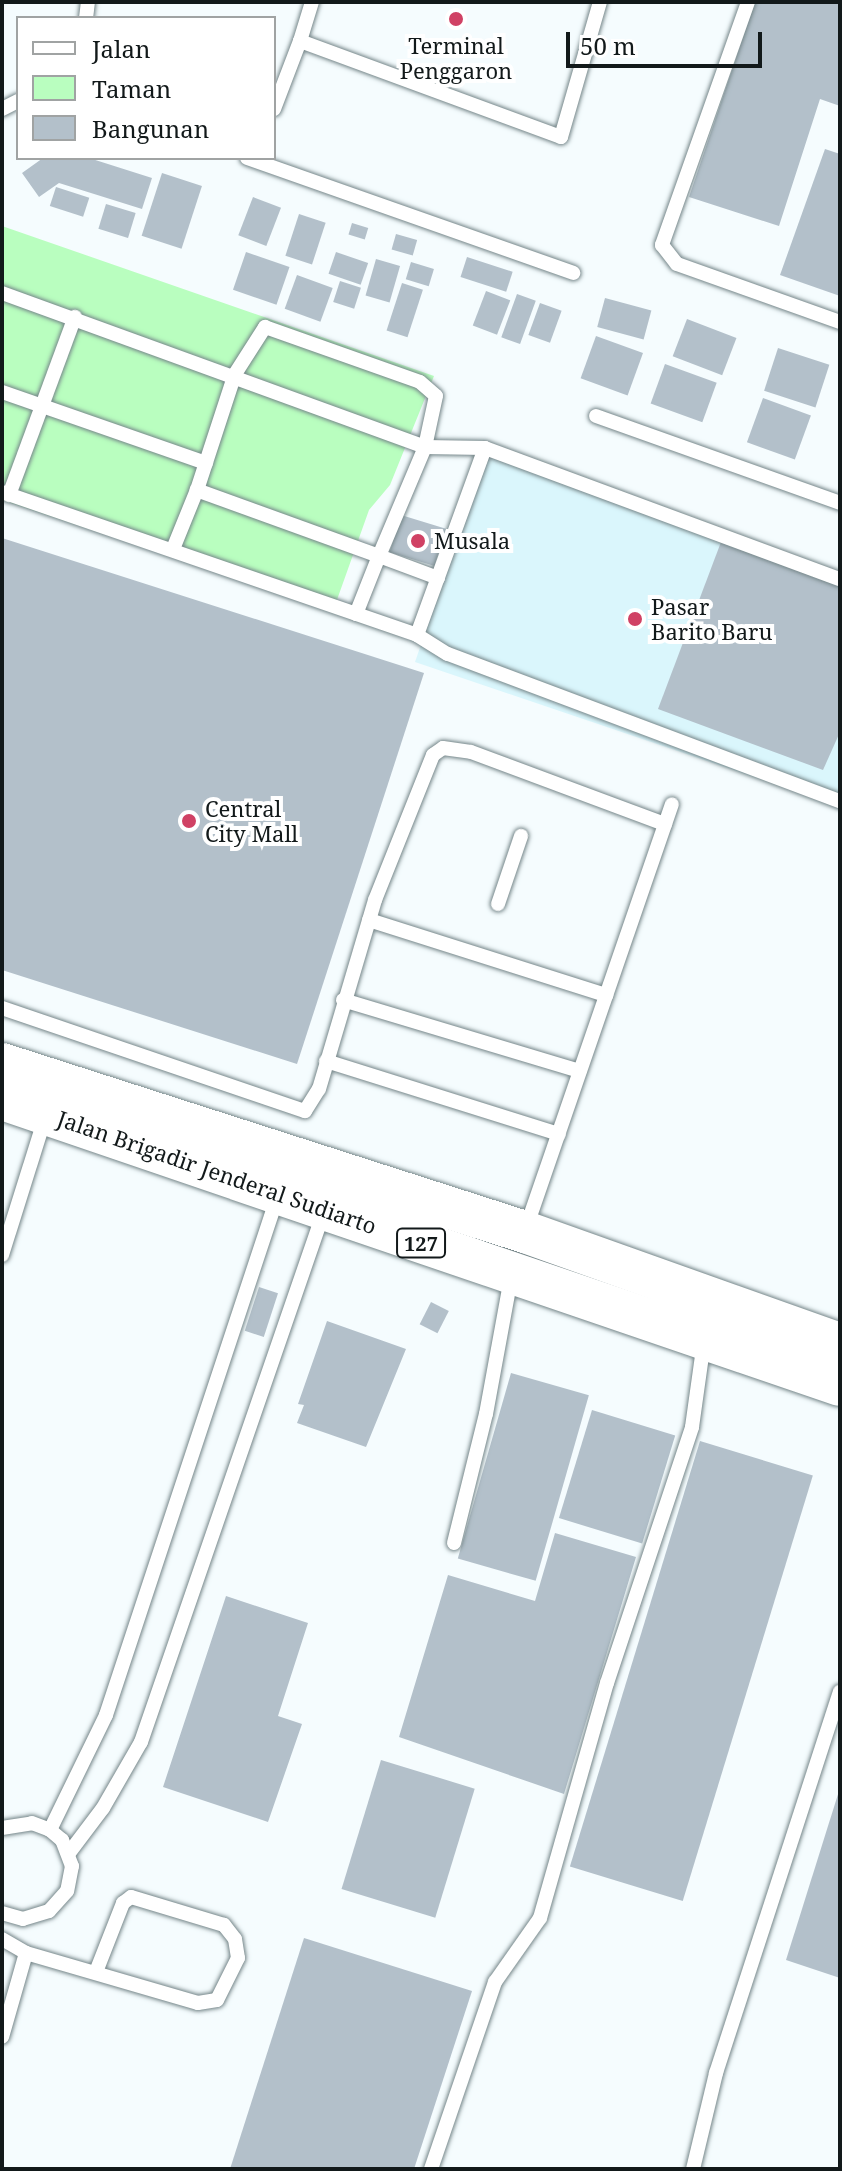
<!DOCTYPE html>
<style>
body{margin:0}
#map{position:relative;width:842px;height:2171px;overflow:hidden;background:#f5fcfe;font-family:"Noto Serif",serif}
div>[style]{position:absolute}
.built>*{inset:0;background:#daf6fc}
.green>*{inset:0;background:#b9febf}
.building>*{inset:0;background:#b3c0ca;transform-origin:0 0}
.roads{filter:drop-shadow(0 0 2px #758689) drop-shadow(0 0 2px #758689)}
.service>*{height:14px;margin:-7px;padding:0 7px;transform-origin:7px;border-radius:7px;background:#fff}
.primary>*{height:42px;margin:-21px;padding:0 21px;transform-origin:21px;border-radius:21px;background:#fff}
.dots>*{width:22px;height:22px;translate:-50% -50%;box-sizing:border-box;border:4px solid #fff;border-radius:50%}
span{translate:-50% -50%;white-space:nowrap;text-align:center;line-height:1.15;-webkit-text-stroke:8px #fff;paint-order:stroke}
.shield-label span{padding:2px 6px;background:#fff;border:2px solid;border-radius:6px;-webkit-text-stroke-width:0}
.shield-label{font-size:20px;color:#12191a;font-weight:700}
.poi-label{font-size:22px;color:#12191a}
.left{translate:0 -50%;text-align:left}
.street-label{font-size:22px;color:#12191a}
.frame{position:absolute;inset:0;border:4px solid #12191a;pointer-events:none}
.legend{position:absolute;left:16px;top:16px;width:260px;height:144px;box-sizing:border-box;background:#fff;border:2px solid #a0a3a3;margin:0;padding:10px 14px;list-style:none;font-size:24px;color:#12191a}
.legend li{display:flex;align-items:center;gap:16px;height:40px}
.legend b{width:40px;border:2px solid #a0a3a3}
.scale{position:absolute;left:566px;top:32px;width:196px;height:36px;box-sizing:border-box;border:4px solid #12191a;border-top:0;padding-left:10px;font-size:24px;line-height:28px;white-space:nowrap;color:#12191a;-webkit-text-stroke:6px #fff;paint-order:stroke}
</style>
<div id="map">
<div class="built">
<i style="clip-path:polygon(486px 456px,840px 576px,840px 806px,415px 662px)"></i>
</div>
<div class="green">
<i style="clip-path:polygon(2px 226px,434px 376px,390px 485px,369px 510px,333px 611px,2px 500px)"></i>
</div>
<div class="building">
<i style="clip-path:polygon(755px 2px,840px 2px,840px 106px,820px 99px,779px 226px,689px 197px)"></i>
<i style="clip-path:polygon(825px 149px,840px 154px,840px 296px,780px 275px)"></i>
<i style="clip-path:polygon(43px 158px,89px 158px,152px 178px,142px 209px,59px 183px,39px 197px,22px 173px)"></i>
<i style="left:162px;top:173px;width:42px;height:66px;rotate:18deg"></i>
<i style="left:56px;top:187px;width:35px;height:20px;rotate:18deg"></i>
<i style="left:253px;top:197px;width:30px;height:41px;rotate:21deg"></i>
<i style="left:106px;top:204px;width:31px;height:26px;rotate:17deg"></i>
<i style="left:299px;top:214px;width:28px;height:44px;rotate:18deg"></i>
<i style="left:352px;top:223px;width:17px;height:12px;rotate:17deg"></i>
<i style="left:396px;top:234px;width:22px;height:16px;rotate:16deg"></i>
<i style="left:246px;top:252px;width:46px;height:40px;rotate:19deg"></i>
<i style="left:336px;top:252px;width:34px;height:23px;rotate:19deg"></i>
<i style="left:467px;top:257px;width:48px;height:21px;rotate:18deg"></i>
<i style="left:376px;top:259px;width:25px;height:38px;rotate:16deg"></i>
<i style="left:411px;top:262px;width:24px;height:18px;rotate:17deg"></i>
<i style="left:297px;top:275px;width:38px;height:36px;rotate:20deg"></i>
<i style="left:340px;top:281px;width:22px;height:22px;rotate:18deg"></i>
<i style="left:402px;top:283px;width:22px;height:50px;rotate:18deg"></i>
<i style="left:486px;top:291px;width:26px;height:37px;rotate:21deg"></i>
<i style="left:517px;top:294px;width:20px;height:46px;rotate:20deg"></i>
<i style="left:605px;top:298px;width:48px;height:30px;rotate:15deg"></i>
<i style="left:540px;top:303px;width:23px;height:34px;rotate:20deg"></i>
<i style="left:687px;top:319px;width:53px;height:40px;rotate:21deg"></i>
<i style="left:596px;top:336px;width:50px;height:45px;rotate:20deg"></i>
<i style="left:778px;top:348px;width:54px;height:45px;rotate:18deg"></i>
<i style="left:665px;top:364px;width:55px;height:42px;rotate:20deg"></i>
<i style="left:763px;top:398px;width:51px;height:47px;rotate:20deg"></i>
<i style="left:401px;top:515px;width:47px;height:39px;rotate:17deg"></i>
<i style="clip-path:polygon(2px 538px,424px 673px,297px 1064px,2px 970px)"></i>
<i style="clip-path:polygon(721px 542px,840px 586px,840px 732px,823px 770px,658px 709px)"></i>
<i style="left:259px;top:1287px;width:20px;height:46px;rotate:18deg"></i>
<i style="left:431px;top:1302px;width:20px;height:25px;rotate:27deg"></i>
<i style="clip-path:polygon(327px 1321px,406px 1349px,366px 1447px,297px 1423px,304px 1405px,298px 1404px)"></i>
<i style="left:511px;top:1373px;width:81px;height:193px;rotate:16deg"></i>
<i style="left:592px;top:1410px;width:87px;height:113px;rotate:17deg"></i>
<i style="left:700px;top:1441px;width:118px;height:445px;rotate:17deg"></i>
<i style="clip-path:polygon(555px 1533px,636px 1557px,564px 1794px,399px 1737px,448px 1575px,535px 1601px)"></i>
<i style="clip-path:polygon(226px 1596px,308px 1623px,278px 1716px,302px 1724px,268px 1822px,163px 1787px)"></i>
<i style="left:381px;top:1760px;width:98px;height:135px;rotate:17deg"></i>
<i style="clip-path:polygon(839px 1791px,840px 1792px,840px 1978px,786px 1960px)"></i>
<i style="clip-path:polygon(304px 1938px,472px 1991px,414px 2169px,230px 2169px)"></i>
</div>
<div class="roads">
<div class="service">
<i style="left:748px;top:2px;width:258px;rotate:109.5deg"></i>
<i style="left:662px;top:245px;width:24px;rotate:52deg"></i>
<i style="left:677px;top:264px;width:173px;rotate:19.6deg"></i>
<i style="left:86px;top:18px;width:16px;rotate:-83deg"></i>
<i style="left:300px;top:41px;width:41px;rotate:-72.9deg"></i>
<i style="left:2px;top:109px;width:18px;rotate:-27deg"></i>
<i style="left:274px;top:109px;width:73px;rotate:-69.1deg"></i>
<i style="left:300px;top:41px;width:278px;rotate:20.2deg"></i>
<i style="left:561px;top:137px;width:141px;rotate:-73.9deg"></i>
<i style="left:247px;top:158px;width:346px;rotate:19.4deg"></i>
<i style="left:2px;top:293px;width:450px;rotate:20deg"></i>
<i style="left:425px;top:447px;width:60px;rotate:1deg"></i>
<i style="left:485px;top:448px;width:378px;rotate:20.3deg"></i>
<i style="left:265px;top:327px;width:164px;rotate:19.5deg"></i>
<i style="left:420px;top:382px;width:21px;rotate:41deg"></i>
<i style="left:436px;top:396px;width:52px;rotate:102.2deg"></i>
<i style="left:425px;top:447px;width:118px;rotate:112.9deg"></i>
<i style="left:379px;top:556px;width:194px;rotate:-160.1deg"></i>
<i style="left:197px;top:490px;width:122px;rotate:-71.9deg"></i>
<i style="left:235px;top:374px;width:56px;rotate:-57.4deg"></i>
<i style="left:2px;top:392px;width:216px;rotate:19.2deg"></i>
<i style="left:596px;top:416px;width:259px;rotate:19.6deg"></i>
<i style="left:485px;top:448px;width:199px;rotate:110deg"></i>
<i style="left:417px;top:635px;width:36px;rotate:32deg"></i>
<i style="left:448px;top:654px;width:419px;rotate:20.6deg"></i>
<i style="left:2px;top:492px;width:439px;rotate:19deg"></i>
<i style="left:9px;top:495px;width:190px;rotate:-69.7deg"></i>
<i style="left:173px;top:549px;width:64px;rotate:-67.9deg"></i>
<i style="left:356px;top:614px;width:62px;rotate:-68.4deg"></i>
<i style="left:379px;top:556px;width:63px;rotate:20.4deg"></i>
<i style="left:498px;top:904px;width:72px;rotate:-71.3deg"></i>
<i style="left:369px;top:920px;width:249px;rotate:17.6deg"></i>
<i style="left:343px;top:1000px;width:247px;rotate:16.7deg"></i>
<i style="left:2px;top:1008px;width:320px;rotate:18.8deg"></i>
<i style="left:305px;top:1111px;width:26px;rotate:-58deg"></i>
<i style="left:319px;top:1089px;width:197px;rotate:-73.5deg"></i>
<i style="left:375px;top:900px;width:156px;rotate:-68.2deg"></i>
<i style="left:433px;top:755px;width:12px;rotate:-35deg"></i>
<i style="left:443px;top:748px;width:28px;rotate:8deg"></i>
<i style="left:471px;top:752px;width:207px;rotate:20.4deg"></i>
<i style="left:326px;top:1061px;width:244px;rotate:17.4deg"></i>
<i style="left:526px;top:1228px;width:448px;rotate:-71deg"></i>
<i style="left:2px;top:1255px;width:144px;rotate:-72.6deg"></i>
<i style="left:454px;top:1543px;width:133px;rotate:-76.1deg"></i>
<i style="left:486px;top:1414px;width:138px;rotate:-79.6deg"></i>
<i style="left:2px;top:1828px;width:30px;rotate:-9deg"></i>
<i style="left:32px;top:1823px;width:19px;rotate:21deg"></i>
<i style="left:50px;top:1830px;width:16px;rotate:40deg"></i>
<i style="left:62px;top:1840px;width:28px;rotate:69deg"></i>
<i style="left:72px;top:1866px;width:25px;rotate:101deg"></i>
<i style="left:67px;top:1891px;width:27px;rotate:132deg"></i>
<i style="left:49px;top:1911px;width:27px;rotate:163deg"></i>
<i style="left:23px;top:1919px;width:22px;rotate:-164deg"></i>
<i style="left:50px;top:1830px;width:128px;rotate:-64deg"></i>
<i style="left:106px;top:1715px;width:548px;rotate:-71.7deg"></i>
<i style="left:69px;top:1853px;width:56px;rotate:-52.9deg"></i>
<i style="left:103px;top:1808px;width:76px;rotate:-60.1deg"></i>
<i style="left:141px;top:1742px;width:558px;rotate:-70.98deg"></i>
<i style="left:2px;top:1939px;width:28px;rotate:30deg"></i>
<i style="left:26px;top:1953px;width:87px;rotate:105.9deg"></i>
<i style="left:26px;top:1953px;width:179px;rotate:16.2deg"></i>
<i style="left:198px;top:2003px;width:19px;rotate:-9deg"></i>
<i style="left:217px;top:2000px;width:47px;rotate:-63.4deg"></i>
<i style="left:238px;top:1958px;width:19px;rotate:-99deg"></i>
<i style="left:235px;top:1939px;width:18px;rotate:-128deg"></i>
<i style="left:224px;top:1925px;width:97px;rotate:-163.2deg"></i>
<i style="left:131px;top:1897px;width:10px;rotate:143deg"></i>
<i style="left:123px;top:1903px;width:74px;rotate:111.4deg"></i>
<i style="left:431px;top:2169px;width:198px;rotate:-71.1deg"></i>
<i style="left:495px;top:1982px;width:78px;rotate:-54.9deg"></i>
<i style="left:540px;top:1918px;width:244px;rotate:-74.1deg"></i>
<i style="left:607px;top:1683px;width:270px;rotate:-71.6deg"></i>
<i style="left:692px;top:1427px;width:86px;rotate:-82deg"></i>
<i style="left:693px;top:2169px;width:99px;rotate:-76.5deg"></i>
<i style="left:716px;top:2073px;width:401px;rotate:-72deg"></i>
</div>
<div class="primary">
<i style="left:2px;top:1064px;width:549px;rotate:17.81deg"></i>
<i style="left:525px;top:1232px;width:334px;rotate:19.6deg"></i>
<i style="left:2px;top:1099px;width:885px;rotate:18.84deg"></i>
</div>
</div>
<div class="dots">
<i style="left:456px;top:19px;background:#d04164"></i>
<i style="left:418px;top:541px;background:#d04164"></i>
<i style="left:635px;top:619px;background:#d04164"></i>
<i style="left:189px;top:821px;background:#d04164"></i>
</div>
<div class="shield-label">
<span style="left:421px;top:1243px">127</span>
</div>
<div class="poi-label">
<span style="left:456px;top:58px">Terminal<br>Penggaron</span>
<span class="left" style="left:434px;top:541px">Musala</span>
<span class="left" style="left:651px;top:619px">Pasar<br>Barito Baru</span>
<span class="left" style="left:205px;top:821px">Central<br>City Mall</span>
</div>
<div class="street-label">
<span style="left:217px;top:1172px;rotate:19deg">Jalan Brigadir Jenderal Sudiarto</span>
</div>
<div class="frame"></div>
<ul class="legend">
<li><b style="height:10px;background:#fff"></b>Jalan</li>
<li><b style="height:22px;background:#b9febf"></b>Taman</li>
<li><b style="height:22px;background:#b3c0ca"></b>Bangunan</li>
</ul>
<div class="scale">50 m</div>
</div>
